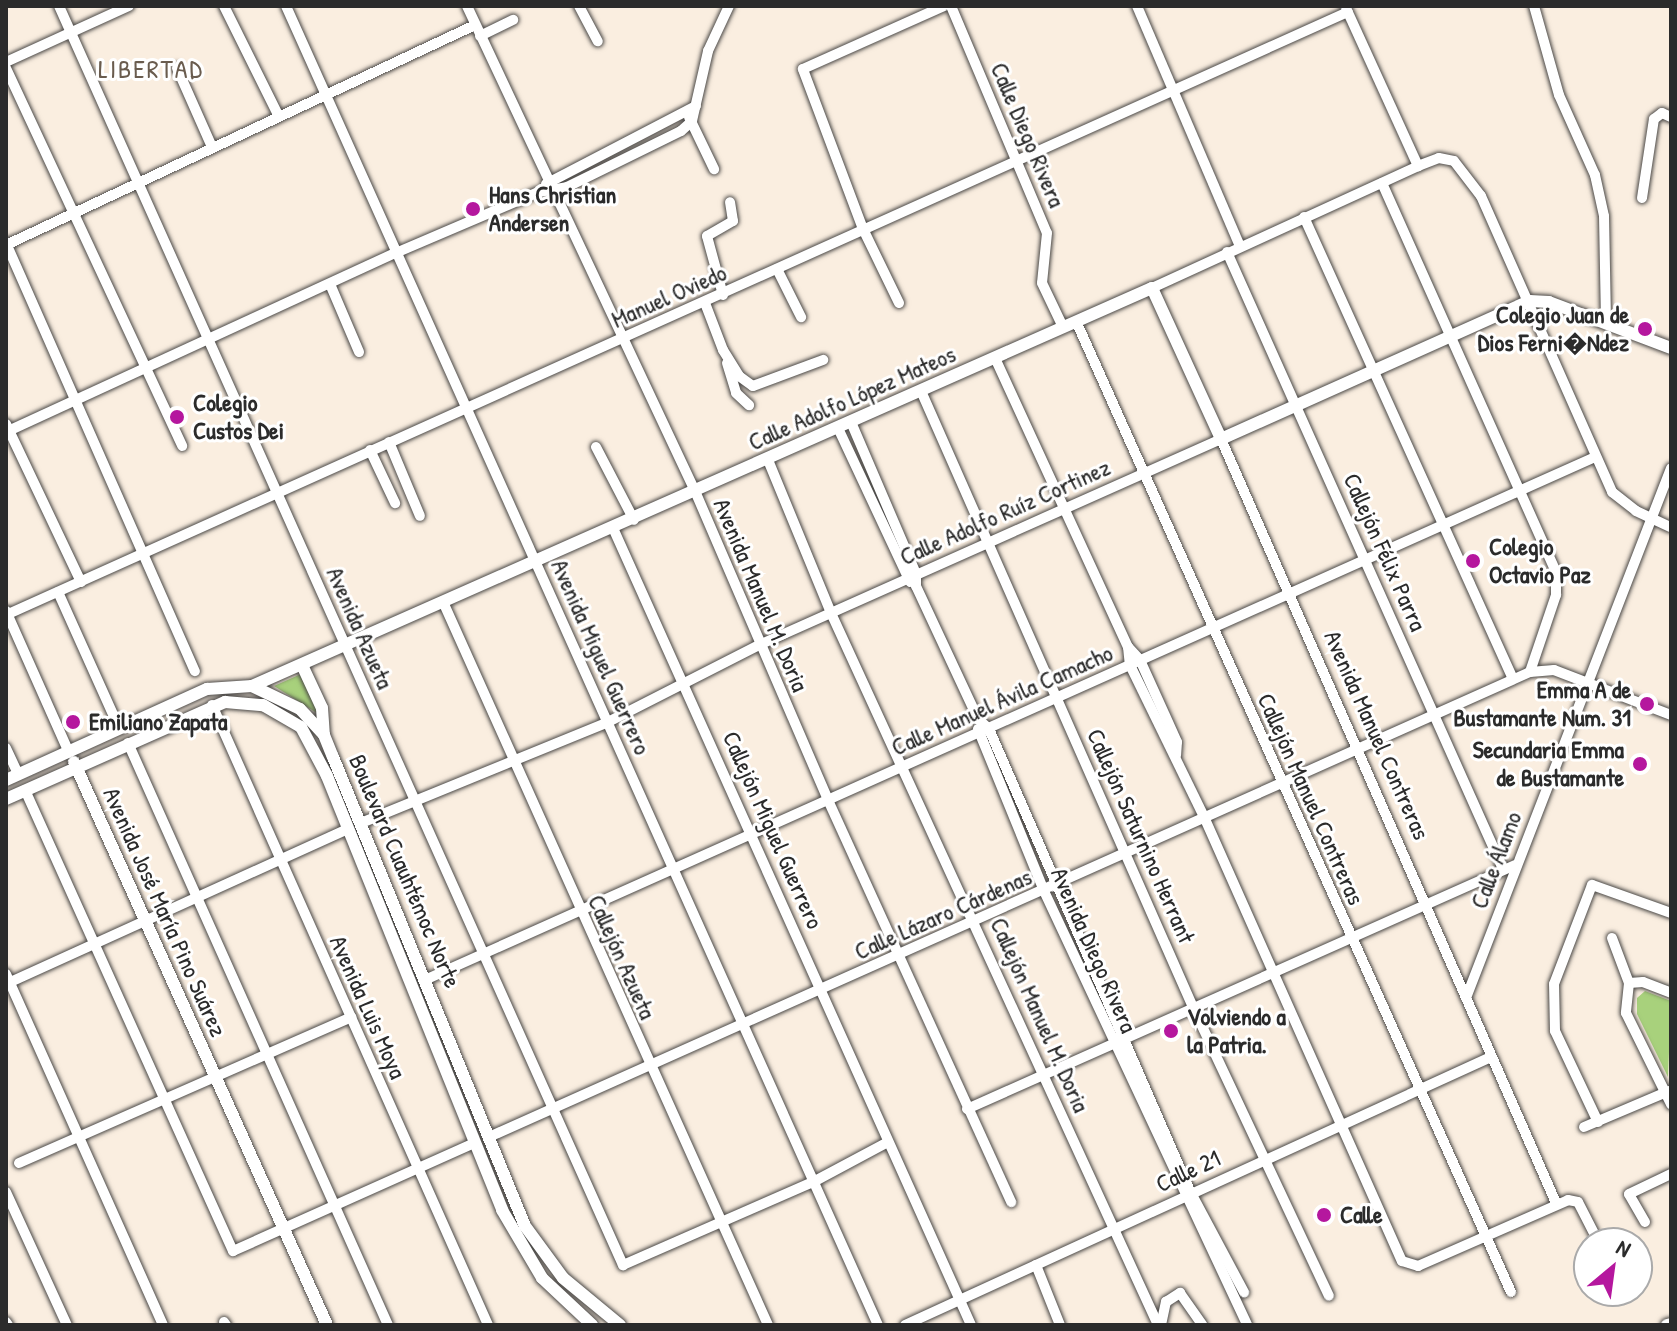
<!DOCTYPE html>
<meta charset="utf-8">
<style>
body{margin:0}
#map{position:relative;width:1677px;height:1331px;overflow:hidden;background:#faeee0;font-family:"Patrick Hand",sans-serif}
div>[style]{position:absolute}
.green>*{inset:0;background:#a8d17c}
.roads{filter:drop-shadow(0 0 2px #4a4846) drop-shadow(0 0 2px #4a4846)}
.minor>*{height:10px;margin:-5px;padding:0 5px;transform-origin:5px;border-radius:5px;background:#fff}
.major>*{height:12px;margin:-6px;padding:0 6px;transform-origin:6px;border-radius:6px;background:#fff}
.dots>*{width:22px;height:22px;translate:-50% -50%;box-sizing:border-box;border:4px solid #fff;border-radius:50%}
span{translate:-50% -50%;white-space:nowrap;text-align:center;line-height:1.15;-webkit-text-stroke:6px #fff;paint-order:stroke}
.street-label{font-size:24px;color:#2b2b2b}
.poi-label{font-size:24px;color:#2b2b2b;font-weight:700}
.left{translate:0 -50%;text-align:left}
.right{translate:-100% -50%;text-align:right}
.neighbourhood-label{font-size:26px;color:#6a5c4e;letter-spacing:2px}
.frame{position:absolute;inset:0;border:8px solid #2b2b2b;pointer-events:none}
.north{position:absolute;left:1573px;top:1227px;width:80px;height:80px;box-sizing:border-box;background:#fff;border:2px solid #aaa;border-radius:50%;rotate:29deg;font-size:22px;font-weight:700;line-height:32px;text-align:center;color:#2b2b2b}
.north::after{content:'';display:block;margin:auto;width:28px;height:36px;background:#b5179e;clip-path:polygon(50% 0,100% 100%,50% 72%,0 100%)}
</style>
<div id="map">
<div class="green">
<i style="clip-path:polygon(301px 674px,320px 715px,274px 686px)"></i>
<i style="clip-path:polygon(1645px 991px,1671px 1001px,1668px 1077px,1637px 1014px,1637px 998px)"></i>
</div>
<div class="roads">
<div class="minor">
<i style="left:59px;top:6px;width:1380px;rotate:65.87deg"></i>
<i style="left:623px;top:1265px;width:210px;rotate:-23.6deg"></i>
<i style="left:815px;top:1181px;width:83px;rotate:-28.1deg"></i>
<i style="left:224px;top:6px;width:122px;rotate:63.6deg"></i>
<i style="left:286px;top:6px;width:1446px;rotate:65.83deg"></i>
<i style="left:467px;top:6px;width:536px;rotate:64.82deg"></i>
<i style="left:695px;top:491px;width:336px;rotate:66.7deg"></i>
<i style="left:828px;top:800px;width:442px;rotate:65.5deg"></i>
<i style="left:579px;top:6px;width:40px;rotate:62deg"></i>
<i style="left:951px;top:6px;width:246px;rotate:67.1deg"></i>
<i style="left:1047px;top:233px;width:50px;rotate:95.7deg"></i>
<i style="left:1042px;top:283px;width:49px;rotate:64.5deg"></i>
<i style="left:1137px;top:6px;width:261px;rotate:66.8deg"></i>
<i style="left:1534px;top:6px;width:92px;rotate:74.3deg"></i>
<i style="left:1559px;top:95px;width:88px;rotate:65.8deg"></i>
<i style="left:1595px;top:175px;width:42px;rotate:77.6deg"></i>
<i style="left:1604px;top:216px;width:107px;rotate:88.9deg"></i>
<i style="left:1346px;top:8px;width:174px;rotate:65.5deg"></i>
<i style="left:480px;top:36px;width:37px;rotate:-26deg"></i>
<i style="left:6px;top:62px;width:135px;rotate:-24.5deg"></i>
<i style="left:6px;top:68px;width:417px;rotate:65deg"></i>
<i style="left:177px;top:68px;width:86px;rotate:66.1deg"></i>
<i style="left:689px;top:117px;width:58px;rotate:64.3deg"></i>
<i style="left:1382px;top:183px;width:426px;rotate:65.9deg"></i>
<i style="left:1556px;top:572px;width:23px;rotate:90deg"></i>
<i style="left:1556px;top:595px;width:81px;rotate:108.7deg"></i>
<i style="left:546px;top:184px;width:169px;rotate:-27.5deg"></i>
<i style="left:1642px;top:198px;width:80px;rotate:-81.4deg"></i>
<i style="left:1654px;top:119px;width:10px;rotate:-37deg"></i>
<i style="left:1662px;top:113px;width:10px;rotate:24deg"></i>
<i style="left:1304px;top:217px;width:507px;rotate:65.66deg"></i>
<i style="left:6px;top:243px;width:468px;rotate:66.2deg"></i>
<i style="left:6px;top:245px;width:518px;rotate:-25.13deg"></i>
<i style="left:1227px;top:252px;width:676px;rotate:65.9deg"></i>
<i style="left:777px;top:269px;width:54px;rotate:63.4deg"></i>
<i style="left:330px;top:284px;width:74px;rotate:66.9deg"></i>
<i style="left:1152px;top:288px;width:293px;rotate:-24.6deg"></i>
<i style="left:1418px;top:166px;width:22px;rotate:-21deg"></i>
<i style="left:1439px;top:158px;width:15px;rotate:11deg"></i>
<i style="left:1454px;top:161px;width:44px;rotate:52.4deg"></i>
<i style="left:1481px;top:196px;width:324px;rotate:66.1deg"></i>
<i style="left:1612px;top:492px;width:31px;rotate:38deg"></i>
<i style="left:1636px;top:511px;width:38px;rotate:25deg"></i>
<i style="left:723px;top:295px;width:61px;rotate:-105.2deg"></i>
<i style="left:707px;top:236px;width:30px;rotate:-30deg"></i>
<i style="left:733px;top:221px;width:19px;rotate:-99deg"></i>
<i style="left:705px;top:303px;width:50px;rotate:69deg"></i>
<i style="left:723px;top:350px;width:31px;rotate:58deg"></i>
<i style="left:739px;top:376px;width:17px;rotate:36deg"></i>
<i style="left:753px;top:386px;width:75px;rotate:-20.4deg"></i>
<i style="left:899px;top:303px;width:82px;rotate:-115.9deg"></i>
<i style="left:863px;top:229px;width:171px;rotate:-110.6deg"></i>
<i style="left:803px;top:69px;width:154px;rotate:-24.1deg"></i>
<i style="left:1076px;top:321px;width:1064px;rotate:65.87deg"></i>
<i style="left:995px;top:358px;width:318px;rotate:65.3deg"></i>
<i style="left:1128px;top:647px;width:18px;rotate:47deg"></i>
<i style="left:1140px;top:660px;width:90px;rotate:65.7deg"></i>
<i style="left:1177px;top:742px;width:13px;rotate:94deg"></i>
<i style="left:727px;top:363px;width:31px;rotate:73deg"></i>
<i style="left:736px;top:393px;width:18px;rotate:43deg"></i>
<i style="left:921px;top:391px;width:673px;rotate:66.18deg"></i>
<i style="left:1193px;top:1007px;width:319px;rotate:64.8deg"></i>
<i style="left:851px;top:422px;width:165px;rotate:66.8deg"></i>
<i style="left:916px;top:574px;width:12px;rotate:90deg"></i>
<i style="left:916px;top:586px;width:147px;rotate:65deg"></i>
<i style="left:978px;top:719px;width:15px;rotate:42deg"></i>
<i style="left:989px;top:729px;width:504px;rotate:66.49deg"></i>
<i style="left:1190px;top:1191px;width:115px;rotate:61.9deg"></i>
<i style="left:6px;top:424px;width:175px;rotate:64.6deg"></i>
<i style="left:838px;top:428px;width:170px;rotate:64.9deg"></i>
<i style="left:6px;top:432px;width:431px;rotate:-24.7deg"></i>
<i style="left:398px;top:252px;width:153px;rotate:-23.1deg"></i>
<i style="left:539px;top:192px;width:28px;rotate:-10deg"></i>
<i style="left:567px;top:187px;width:127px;rotate:-26.2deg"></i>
<i style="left:681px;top:131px;width:15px;rotate:-42deg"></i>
<i style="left:692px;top:121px;width:72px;rotate:-77.1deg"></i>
<i style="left:708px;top:51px;width:50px;rotate:-65deg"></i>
<i style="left:389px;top:442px;width:80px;rotate:67.3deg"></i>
<i style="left:596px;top:447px;width:82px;rotate:62.5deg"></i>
<i style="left:370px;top:450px;width:59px;rotate:64.7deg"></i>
<i style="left:768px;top:460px;width:165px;rotate:67.6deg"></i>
<i style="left:831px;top:613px;width:784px;rotate:65.33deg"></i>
<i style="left:613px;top:528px;width:874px;rotate:65.81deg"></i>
<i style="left:58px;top:592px;width:149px;rotate:65.8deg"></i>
<i style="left:444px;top:604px;width:790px;rotate:65.8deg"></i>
<i style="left:6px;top:611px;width:152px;rotate:66deg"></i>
<i style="left:6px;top:615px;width:1471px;rotate:-24.2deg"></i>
<i style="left:1128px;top:647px;width:18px;rotate:84deg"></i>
<i style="left:1130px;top:665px;width:171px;rotate:64deg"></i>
<i style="left:1205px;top:819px;width:484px;rotate:66deg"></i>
<i style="left:1402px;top:1261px;width:17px;rotate:17deg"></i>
<i style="left:1418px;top:1266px;width:164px;rotate:-23.7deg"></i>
<i style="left:1568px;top:1200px;width:10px;rotate:11deg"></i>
<i style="left:1578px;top:1202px;width:46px;rotate:62.9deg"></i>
<i style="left:212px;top:705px;width:679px;rotate:66deg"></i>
<i style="left:978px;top:729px;width:175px;rotate:67.8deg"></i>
<i style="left:1044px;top:891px;width:479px;rotate:64.9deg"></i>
<i style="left:128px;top:743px;width:637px;rotate:65.93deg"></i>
<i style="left:6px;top:748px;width:29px;rotate:65deg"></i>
<i style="left:25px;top:790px;width:506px;rotate:65.72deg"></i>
<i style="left:233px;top:1251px;width:265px;rotate:-24.1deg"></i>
<i style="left:361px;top:823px;width:267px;rotate:-22.2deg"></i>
<i style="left:608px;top:722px;width:169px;rotate:-27deg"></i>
<i style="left:759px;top:645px;width:506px;rotate:-24.03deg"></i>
<i style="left:1221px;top:439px;width:834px;rotate:66.32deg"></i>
<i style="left:1612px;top:938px;width:48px;rotate:69.3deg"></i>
<i style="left:1629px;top:983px;width:30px;rotate:96deg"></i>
<i style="left:1626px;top:1013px;width:102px;rotate:63.7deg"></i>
<i style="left:6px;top:974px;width:385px;rotate:65.9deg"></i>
<i style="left:427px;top:979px;width:1277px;rotate:-24.08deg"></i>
<i style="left:1629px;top:983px;width:14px;rotate:-4deg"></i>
<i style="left:1643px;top:982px;width:30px;rotate:21deg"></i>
<i style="left:6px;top:984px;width:375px;rotate:-24.4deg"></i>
<i style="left:1466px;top:998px;width:568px;rotate:-68.85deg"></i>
<i style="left:967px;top:1109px;width:600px;rotate:-24deg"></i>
<i style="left:1598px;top:1122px;width:101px;rotate:-115.3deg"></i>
<i style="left:1555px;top:1031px;width:47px;rotate:-91.2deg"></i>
<i style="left:1554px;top:984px;width:106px;rotate:-69deg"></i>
<i style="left:1592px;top:885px;width:84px;rotate:19.5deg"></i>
<i style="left:1584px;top:1127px;width:92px;rotate:-23deg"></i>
<i style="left:489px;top:1137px;width:1140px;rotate:-24.07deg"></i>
<i style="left:1530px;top:672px;width:24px;rotate:-5deg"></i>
<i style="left:1554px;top:670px;width:125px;rotate:21deg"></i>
<i style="left:19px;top:1163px;width:363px;rotate:-23.7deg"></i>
<i style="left:6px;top:1192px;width:146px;rotate:65.4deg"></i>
<i style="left:1645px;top:1222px;width:32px;rotate:-120deg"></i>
<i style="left:1629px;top:1194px;width:47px;rotate:-25.5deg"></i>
<i style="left:1036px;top:1265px;width:65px;rotate:68.2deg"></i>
<i style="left:6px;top:1322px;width:4px;rotate:56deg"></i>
<i style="left:224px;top:1322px;width:4px;rotate:56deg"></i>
<i style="left:905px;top:1325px;width:644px;rotate:-24.58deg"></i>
<i style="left:1161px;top:1325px;width:24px;rotate:-78deg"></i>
<i style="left:1166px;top:1302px;width:17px;rotate:-33deg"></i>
<i style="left:1180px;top:1293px;width:39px;rotate:55deg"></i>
</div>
<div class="major">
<i style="left:302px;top:665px;width:47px;rotate:65.1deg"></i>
<i style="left:322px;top:708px;width:26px;rotate:86deg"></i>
<i style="left:252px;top:686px;width:984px;rotate:-23.86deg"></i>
<i style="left:1152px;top:288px;width:166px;rotate:65.4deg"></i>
<i style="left:1221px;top:439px;width:338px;rotate:-24.1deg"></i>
<i style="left:1530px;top:301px;width:19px;rotate:3deg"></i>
<i style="left:1549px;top:302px;width:130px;rotate:20.7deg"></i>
<i style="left:74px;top:762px;width:617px;rotate:65.8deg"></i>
<i style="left:6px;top:780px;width:221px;rotate:-24.4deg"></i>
<i style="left:207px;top:689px;width:45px;rotate:-3.8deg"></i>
<i style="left:252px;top:686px;width:53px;rotate:25.6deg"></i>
<i style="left:300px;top:709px;width:35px;rotate:47deg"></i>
<i style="left:324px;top:735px;width:24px;rotate:68deg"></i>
<i style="left:333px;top:757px;width:507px;rotate:67.74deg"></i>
<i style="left:525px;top:1226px;width:64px;rotate:53.8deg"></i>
<i style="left:563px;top:1278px;width:74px;rotate:39.5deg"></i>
<i style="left:6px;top:799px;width:240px;rotate:-23.9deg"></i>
<i style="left:225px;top:702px;width:38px;rotate:5deg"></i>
<i style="left:263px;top:705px;width:44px;rotate:30.1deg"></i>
<i style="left:301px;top:727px;width:55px;rotate:62deg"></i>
<i style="left:327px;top:776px;width:468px;rotate:68deg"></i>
<i style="left:502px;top:1210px;width:79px;rotate:59.5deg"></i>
<i style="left:542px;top:1278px;width:69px;rotate:43.2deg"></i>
<i style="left:1667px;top:1325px;width:4px;rotate:-14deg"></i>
</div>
</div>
<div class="dots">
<i style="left:473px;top:209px;background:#b5179e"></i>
<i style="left:1645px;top:329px;background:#b5179e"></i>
<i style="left:177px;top:417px;background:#b5179e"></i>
<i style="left:1473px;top:561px;background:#b5179e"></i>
<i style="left:1647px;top:704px;background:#b5179e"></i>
<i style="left:73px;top:722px;background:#b5179e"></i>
<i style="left:1640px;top:764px;background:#b5179e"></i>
<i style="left:1171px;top:1031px;background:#b5179e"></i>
<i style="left:1324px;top:1215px;background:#b5179e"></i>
</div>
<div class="street-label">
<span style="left:1028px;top:135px;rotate:67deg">Calle Diego Rivera</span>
<span style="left:669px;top:296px;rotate:-24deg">Manuel Oviedo</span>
<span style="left:852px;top:398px;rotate:-24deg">Calle Adolfo López Mateos</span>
<span style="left:1005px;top:512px;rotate:-24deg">Calle Adolfo Ruíz Cortinez</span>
<span style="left:1385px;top:552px;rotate:66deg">Callejón Félix Parra</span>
<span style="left:761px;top:595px;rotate:67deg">Avenida Manuel M. Doria</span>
<span style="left:360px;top:628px;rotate:66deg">Avenida Azueta</span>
<span style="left:601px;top:657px;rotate:66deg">Avenida Miguel Guerrero</span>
<span style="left:1002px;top:700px;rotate:-24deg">Calle Manuel Ávila Camacho</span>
<span style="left:1377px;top:735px;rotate:66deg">Avenida Manuel Contreras</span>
<span style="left:1311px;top:799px;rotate:66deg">Callejón Manuel Contreras</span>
<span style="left:773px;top:830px;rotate:66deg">Callejón Miguel Guerrero</span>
<span style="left:1141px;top:836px;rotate:66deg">Callejón Saturnino Herrant</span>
<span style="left:1496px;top:860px;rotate:-69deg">Calle Álamo</span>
<span style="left:405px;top:871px;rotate:67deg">Boulevard Cuauhtémoc Norte</span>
<span style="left:165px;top:912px;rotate:66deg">Avenida José María Pino Suárez</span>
<span style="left:943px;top:914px;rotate:-24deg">Calle Lázaro Cárdenas</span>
<span style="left:1094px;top:950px;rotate:66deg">Avenida Diego Rivera</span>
<span style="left:622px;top:957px;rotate:66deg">Callejón Azueta</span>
<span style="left:368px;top:1007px;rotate:66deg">Avenida Luis Moya</span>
<span style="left:1040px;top:1015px;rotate:66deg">Callejón Manuel M. Doria</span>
<span style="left:1188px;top:1171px;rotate:-25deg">Calle 21</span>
</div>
<div class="poi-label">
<span class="left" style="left:489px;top:209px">Hans Christian<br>Andersen</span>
<span class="right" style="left:1629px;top:329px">Colegio Juan de<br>Dios Ferni�Ndez</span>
<span class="left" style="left:193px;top:417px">Colegio<br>Custos Dei</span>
<span class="left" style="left:1489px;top:561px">Colegio<br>Octavio Paz</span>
<span class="right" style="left:1631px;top:704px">Emma A de<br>Bustamante Num. 31</span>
<span class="left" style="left:89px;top:722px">Emiliano Zapata</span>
<span class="right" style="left:1624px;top:764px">Secundaria Emma<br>de Bustamante</span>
<span class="left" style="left:1187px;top:1031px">Volviendo a<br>la Patria.</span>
<span class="left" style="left:1340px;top:1215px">Calle</span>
</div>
<div class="neighbourhood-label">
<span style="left:151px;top:69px">LIBERTAD</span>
</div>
<div class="frame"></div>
<div class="north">N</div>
</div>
